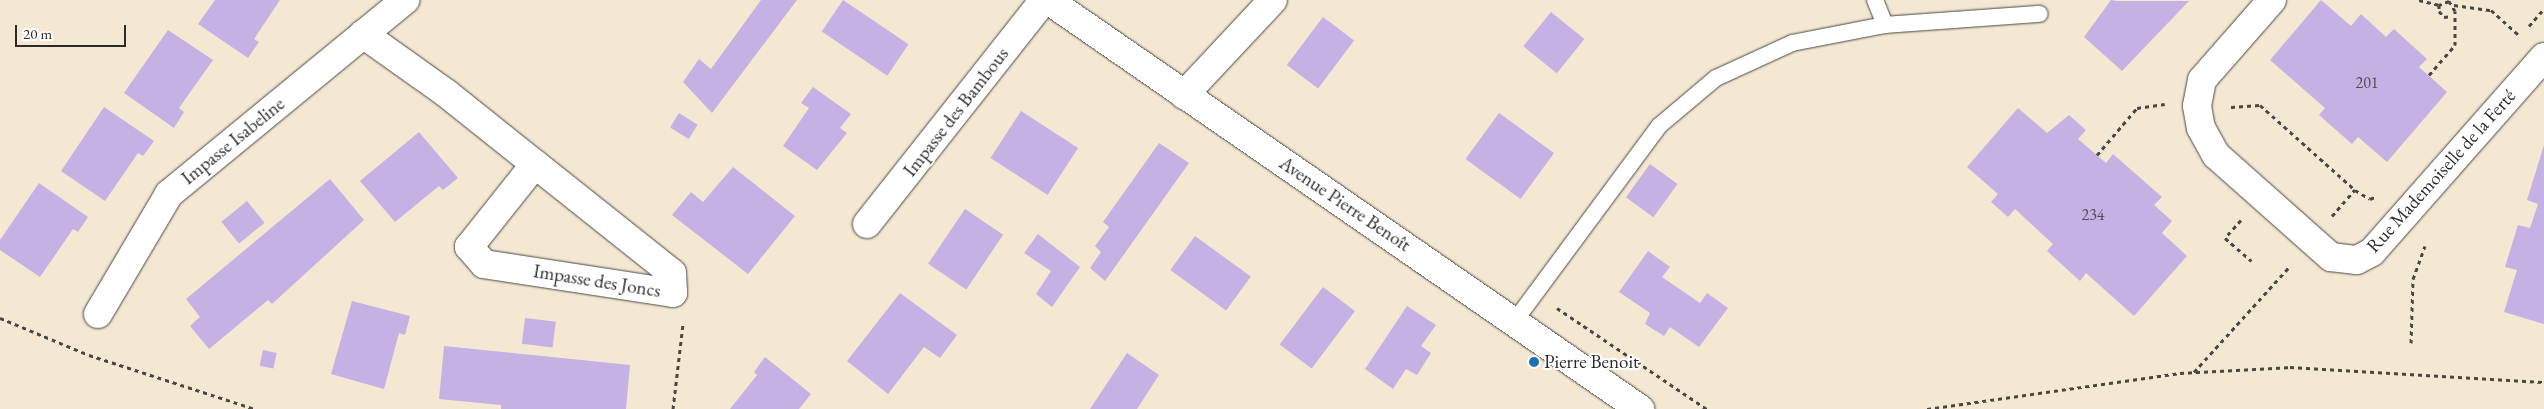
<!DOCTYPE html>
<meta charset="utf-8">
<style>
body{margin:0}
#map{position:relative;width:2544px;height:409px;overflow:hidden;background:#f5e8d2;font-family:"EB Garamond",serif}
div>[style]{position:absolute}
.building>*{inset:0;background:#c5b1e3;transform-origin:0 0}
.path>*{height:3px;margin-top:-1.5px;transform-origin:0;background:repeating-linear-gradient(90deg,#494744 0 4px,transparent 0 8px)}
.roads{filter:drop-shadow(0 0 1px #494744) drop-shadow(0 0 1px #494744)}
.service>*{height:16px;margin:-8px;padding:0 8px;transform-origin:8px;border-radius:8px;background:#fff}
.minor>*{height:28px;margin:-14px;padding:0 14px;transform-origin:14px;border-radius:14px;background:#fff}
.primary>*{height:28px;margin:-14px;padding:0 14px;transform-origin:14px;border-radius:14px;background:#fff}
.dots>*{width:14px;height:14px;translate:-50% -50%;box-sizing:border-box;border:2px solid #fff;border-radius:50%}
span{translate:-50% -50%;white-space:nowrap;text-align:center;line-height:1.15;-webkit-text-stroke:4px #fff;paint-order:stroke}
.number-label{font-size:16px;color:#524c59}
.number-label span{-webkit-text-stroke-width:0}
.street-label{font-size:19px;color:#2b2b2b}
.poi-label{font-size:19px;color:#2b2b2b}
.left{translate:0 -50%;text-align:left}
.scale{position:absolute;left:15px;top:25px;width:111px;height:22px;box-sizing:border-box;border:2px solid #2b2b2b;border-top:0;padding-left:6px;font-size:15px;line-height:18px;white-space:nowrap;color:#2b2b2b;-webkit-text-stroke:4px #fff;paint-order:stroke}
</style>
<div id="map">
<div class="building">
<i style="clip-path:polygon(215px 0,280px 0,254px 39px,259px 42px,248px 58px,198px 24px)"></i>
<i style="clip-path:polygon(761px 0,797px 0,712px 113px,683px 82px,699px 59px,711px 69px)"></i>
<i style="left:843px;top:0;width:79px;height:38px;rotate:34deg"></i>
<i style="clip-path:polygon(2111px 0,2117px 1px,2189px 1px,2122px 71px,2084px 37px)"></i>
<i style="clip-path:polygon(2321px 0,2351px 26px,2361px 14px,2386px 37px,2394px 29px,2427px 59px,2419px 67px,2447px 92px,2387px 162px,2358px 137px,2352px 144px,2319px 115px,2325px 108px,2270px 60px)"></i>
<i style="left:1551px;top:12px;width:43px;height:44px;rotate:39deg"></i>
<i style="left:1323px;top:17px;width:39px;height:60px;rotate:37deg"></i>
<i style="clip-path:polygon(168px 30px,213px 60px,179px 108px,184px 112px,174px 128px,124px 93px)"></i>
<i style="clip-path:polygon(813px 87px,851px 114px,840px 128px,847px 133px,817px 170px,783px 146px,809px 108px,801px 103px)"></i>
<i style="clip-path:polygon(104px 107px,154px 141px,143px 156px,138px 153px,105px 201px,61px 171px)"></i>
<i style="clip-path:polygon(2018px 108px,2047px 133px,2069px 115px,2086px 130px,2078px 139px,2106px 163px,2113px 154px,2162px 197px,2154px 205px,2172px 221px,2162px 233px,2187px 256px,2134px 316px,2086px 273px,2080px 281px,2047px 251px,2053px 244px,2015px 209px,2008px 217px,1991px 202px,1998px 194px,1967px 167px)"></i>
<i style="left:1021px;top:111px;width:68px;height:56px;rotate:33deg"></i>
<i style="left:679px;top:113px;width:22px;height:17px;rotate:32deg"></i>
<i style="left:1499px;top:113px;width:68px;height:57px;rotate:36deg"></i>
<i style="clip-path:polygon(419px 132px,458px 178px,443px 190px,439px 186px,395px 222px,360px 181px)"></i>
<i style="clip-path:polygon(1159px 143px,1189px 163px,1105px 281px,1090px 268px,1101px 252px,1095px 246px,1109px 227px,1103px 222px)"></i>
<i style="clip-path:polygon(2544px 145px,2544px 324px,2504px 312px,2517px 270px,2505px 267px,2518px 225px,2530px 228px,2538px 204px,2527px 200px)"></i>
<i style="left:1650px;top:164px;width:34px;height:41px;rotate:36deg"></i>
<i style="clip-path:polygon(733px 167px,795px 216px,748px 274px,672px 215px,691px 192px,703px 202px)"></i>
<i style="clip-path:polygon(330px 179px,364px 220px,272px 304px,268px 300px,209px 349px,190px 326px,200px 317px,186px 299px)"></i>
<i style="clip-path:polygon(39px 183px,88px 217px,78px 232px,73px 229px,40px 277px,0 250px,0 240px)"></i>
<i style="left:247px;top:201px;width:28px;height:33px;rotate:51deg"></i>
<i style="left:965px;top:209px;width:46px;height:66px;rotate:34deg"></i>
<i style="clip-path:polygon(1038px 234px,1080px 267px,1052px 307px,1036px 294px,1051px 271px,1024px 253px)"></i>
<i style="left:1195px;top:236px;width:69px;height:42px;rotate:36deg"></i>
<i style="clip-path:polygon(1648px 251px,1670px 267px,1662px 277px,1700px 303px,1707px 293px,1728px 308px,1699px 347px,1670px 327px,1664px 336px,1645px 324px,1650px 313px,1619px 292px)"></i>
<i style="left:1323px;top:287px;width:40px;height:72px;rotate:37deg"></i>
<i style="clip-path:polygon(900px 293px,957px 335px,940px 358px,924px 347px,888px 394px,847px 361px)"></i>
<i style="clip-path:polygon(352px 301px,410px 316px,405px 335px,399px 333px,384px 389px,331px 374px)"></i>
<i style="clip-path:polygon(1407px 306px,1436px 325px,1421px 346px,1431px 353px,1417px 375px,1406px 369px,1393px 389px,1365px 369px)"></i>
<i style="left:525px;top:318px;width:31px;height:26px;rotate:7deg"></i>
<i style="clip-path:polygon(444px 346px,630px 365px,626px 409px,501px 409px,501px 405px,439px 399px)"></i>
<i style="left:263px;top:350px;width:14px;height:16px;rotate:12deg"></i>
<i style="clip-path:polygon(1127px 353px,1159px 375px,1137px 409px,1090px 409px)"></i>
<i style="clip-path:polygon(765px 357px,811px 394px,799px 409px,730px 409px,757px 375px,754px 372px)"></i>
</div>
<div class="path">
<i style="left:2419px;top:0;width:21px;rotate:14deg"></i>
<i style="left:2449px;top:1px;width:11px;rotate:158deg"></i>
<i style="left:2439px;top:5px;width:6px;rotate:90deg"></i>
<i style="left:2439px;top:11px;width:8px;rotate:50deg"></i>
<i style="left:2444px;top:17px;width:8px;rotate:-7deg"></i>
<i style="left:2454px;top:5px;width:37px;rotate:8deg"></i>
<i style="left:2491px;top:10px;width:39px;rotate:42deg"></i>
<i style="left:2529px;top:26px;width:23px;rotate:-49deg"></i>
<i style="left:2429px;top:75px;width:40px;rotate:-49deg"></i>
<i style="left:2455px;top:45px;width:34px;rotate:-90deg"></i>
<i style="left:2455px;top:11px;width:12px;rotate:-121deg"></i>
<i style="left:2231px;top:107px;width:29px;rotate:-4deg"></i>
<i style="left:2260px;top:105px;width:127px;rotate:41.8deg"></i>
<i style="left:2355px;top:190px;width:17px;rotate:31deg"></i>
<i style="left:2370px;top:199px;width:5px;rotate:-22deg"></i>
<i style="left:2097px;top:155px;width:62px;rotate:-49.6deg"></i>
<i style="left:2137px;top:108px;width:28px;rotate:-8deg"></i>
<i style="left:2332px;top:216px;width:35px;rotate:-49deg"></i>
<i style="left:2241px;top:220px;width:24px;rotate:132deg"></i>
<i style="left:2225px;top:238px;width:35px;rotate:41deg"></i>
<i style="left:1557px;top:308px;width:181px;rotate:34deg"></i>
<i style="left:0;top:318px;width:96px;rotate:22.6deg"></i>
<i style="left:89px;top:355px;width:175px;rotate:18deg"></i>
<i style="left:2411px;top:343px;width:64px;rotate:-88.2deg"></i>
<i style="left:2413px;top:279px;width:35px;rotate:-70deg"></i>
<i style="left:2194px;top:372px;width:143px;rotate:-47.8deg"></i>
<i style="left:673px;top:409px;width:86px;rotate:-83.3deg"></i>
<i style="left:1927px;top:409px;width:256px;rotate:-8.1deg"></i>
<i style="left:2180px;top:373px;width:110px;rotate:-3.1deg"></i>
<i style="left:2290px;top:367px;width:254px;rotate:3.4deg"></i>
</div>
<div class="roads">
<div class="service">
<i style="left:1875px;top:0;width:27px;rotate:68deg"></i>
<i style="left:1514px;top:322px;width:244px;rotate:-53.5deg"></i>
<i style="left:1659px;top:126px;width:75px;rotate:-40.1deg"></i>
<i style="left:1716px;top:78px;width:84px;rotate:-24.7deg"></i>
<i style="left:1792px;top:43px;width:95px;rotate:-11deg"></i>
<i style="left:1885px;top:25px;width:155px;rotate:-4.1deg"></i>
</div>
<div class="minor">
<i style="left:2272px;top:0;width:106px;rotate:131.2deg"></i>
<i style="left:2202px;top:80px;width:26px;rotate:101deg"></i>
<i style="left:2197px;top:106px;width:22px;rotate:80deg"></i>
<i style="left:2201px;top:128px;width:31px;rotate:61deg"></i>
<i style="left:2216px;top:155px;width:154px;rotate:41.6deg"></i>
<i style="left:2331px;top:257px;width:26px;rotate:7deg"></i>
<i style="left:2357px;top:260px;width:17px;rotate:-28deg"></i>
<i style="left:2372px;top:252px;width:260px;rotate:-48.6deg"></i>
<i style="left:363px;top:34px;width:102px;rotate:35.4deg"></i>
<i style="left:446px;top:93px;width:114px;rotate:38.6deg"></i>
<i style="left:535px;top:164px;width:175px;rotate:38.5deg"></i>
<i style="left:672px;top:273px;width:20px;rotate:87deg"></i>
<i style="left:673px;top:293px;width:191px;rotate:-171.3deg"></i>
<i style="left:484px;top:264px;width:23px;rotate:-131deg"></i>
<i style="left:469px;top:247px;width:106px;rotate:-51.5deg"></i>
<i style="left:1184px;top:95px;width:130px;rotate:-46.9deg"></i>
<i style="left:867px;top:224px;width:285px;rotate:-51.7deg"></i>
<i style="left:98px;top:314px;width:139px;rotate:-59.4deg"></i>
<i style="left:169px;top:194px;width:306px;rotate:-39.4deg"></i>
</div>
<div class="primary">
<i style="left:1048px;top:0;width:720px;rotate:34.64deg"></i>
</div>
</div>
<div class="dots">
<i style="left:1534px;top:362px;background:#1f6fb2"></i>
</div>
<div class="number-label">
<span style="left:2367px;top:83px">201</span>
<span style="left:2093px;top:215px">234</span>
</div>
<div class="street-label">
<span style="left:956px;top:112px;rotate:-52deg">Impasse des Bambous</span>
<span style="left:233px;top:141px;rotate:-39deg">Impasse Isabeline</span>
<span style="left:2441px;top:171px;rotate:-48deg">Rue Mademoiselle de la Ferté</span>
<span style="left:1345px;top:204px;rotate:34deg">Avenue Pierre Benoît</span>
<span style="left:597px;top:281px;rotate:9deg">Impasse des Joncs</span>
</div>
<div class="poi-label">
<span class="left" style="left:1544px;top:362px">Pierre Benoit</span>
</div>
<div class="scale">20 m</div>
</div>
